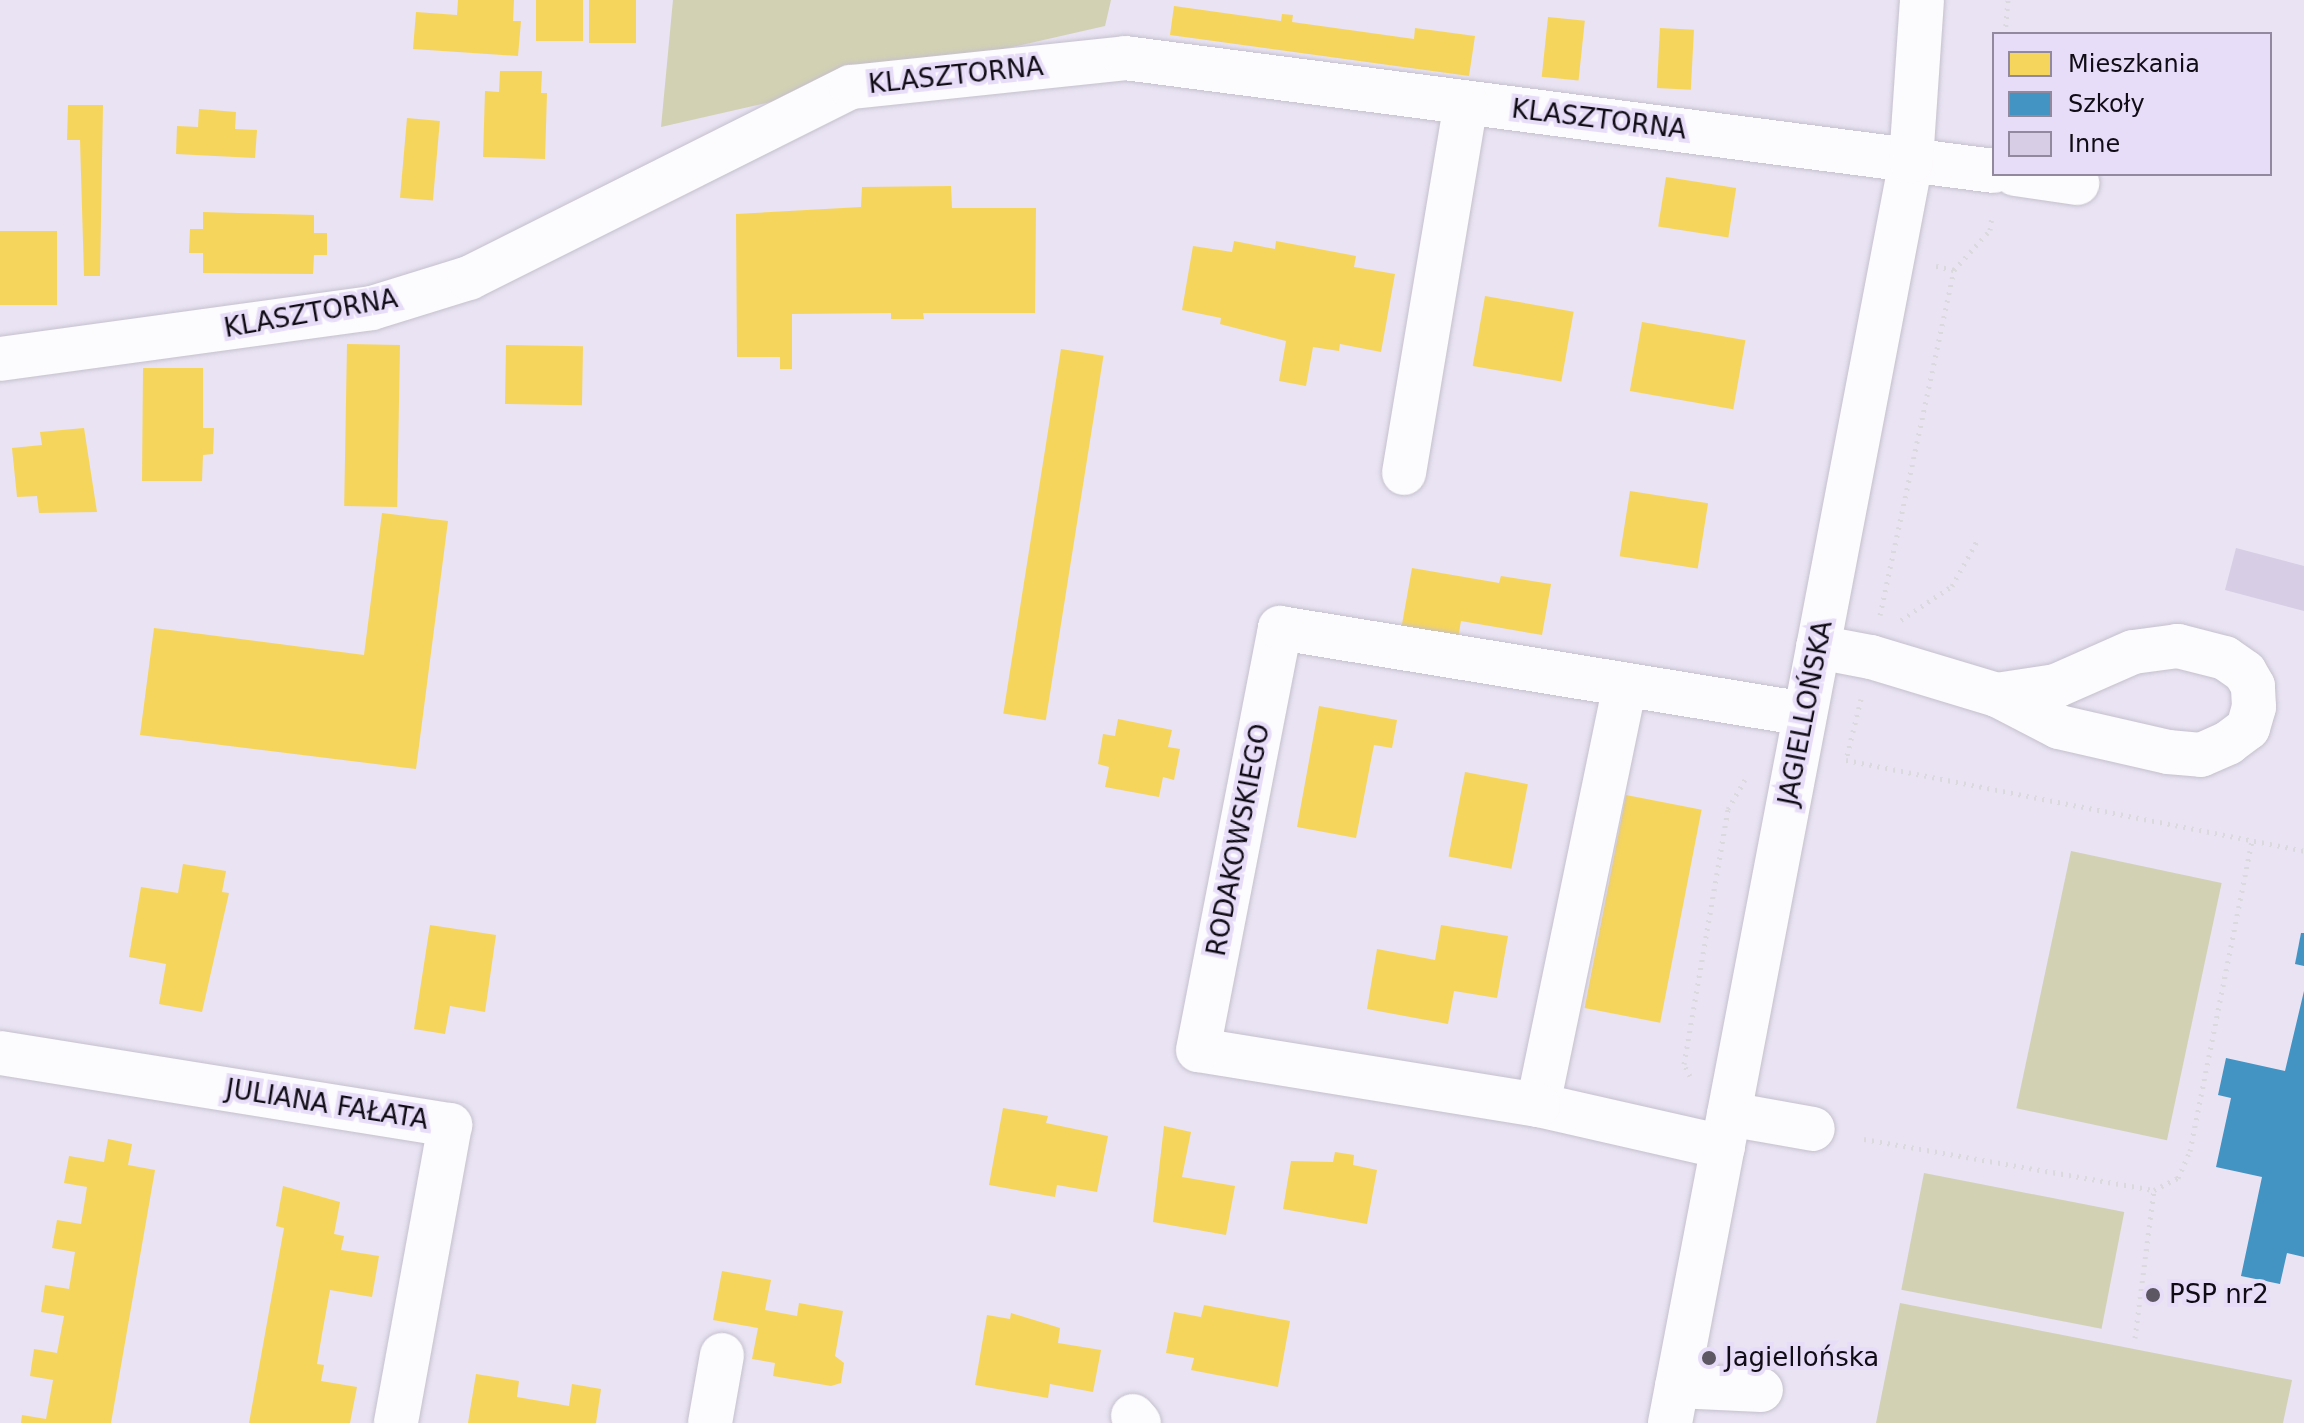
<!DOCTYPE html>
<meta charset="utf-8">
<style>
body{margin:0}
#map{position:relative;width:2304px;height:1423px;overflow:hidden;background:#e9e3f3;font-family:"DejaVu Sans",sans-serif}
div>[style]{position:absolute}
.green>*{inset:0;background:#d2d1b4;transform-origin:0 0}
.homes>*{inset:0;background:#f6d55c;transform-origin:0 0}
.schools>*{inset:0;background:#4393c3}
.building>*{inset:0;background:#d7cde5}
.path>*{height:5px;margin-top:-2.5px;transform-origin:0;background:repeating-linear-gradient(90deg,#dbd9dd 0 2px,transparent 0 8px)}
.roads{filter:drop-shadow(0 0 2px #c5c0cd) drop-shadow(0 0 2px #c5c0cd)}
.minor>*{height:44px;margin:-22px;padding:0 22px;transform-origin:22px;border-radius:22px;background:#fcfbfd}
.dots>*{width:22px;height:22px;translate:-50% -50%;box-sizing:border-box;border:4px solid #e8ddf9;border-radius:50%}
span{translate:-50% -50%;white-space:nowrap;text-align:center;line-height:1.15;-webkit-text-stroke:8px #e8ddf9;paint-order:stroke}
.street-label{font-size:26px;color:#100c15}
.poi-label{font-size:26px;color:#100c15}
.left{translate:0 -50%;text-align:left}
.legend{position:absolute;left:1992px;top:32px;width:280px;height:144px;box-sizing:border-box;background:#e8ddf9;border:2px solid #92899e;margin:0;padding:10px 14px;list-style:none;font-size:24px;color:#100c15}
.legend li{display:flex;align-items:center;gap:16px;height:40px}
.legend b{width:40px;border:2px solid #92899e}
</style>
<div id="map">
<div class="green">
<i style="clip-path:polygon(673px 0,1111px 0,1105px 26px,661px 127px)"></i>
<i style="left:2071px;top:851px;width:154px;height:263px;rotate:12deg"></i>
<i style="left:1924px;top:1173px;width:204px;height:119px;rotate:11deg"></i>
<i style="clip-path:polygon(1900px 1303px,2292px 1380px,2283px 1423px,1876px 1423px)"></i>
</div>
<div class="homes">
<i style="clip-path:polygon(458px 0,514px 0,513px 21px,521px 21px,518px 56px,413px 49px,416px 12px,457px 15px)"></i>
<i style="left:536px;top:0;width:47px;height:41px"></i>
<i style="left:589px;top:0;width:47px;height:43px"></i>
<i style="clip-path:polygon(1174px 6px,1281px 21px,1282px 14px,1293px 15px,1292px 22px,1414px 39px,1415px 28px,1475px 36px,1469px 76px,1170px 35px)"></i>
<i style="left:1548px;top:17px;width:37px;height:60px;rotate:6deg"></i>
<i style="left:1660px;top:28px;width:34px;height:60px;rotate:3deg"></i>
<i style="clip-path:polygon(500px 71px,542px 71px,541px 93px,547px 93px,545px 159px,483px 157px,485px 91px,499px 92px)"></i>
<i style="clip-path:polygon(68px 105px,103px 105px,100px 276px,84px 276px,80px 140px,67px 140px)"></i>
<i style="clip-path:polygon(199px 109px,236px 112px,235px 129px,257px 130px,255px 158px,176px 154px,177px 126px,198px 127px)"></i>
<i style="left:407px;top:118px;width:33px;height:80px;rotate:5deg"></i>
<i style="left:1666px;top:177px;width:71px;height:50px;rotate:9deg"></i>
<i style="clip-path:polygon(951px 186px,952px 208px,1036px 208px,1035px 313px,923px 313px,924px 319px,891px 319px,891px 313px,792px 314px,792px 369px,780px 369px,780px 357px,737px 357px,736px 214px,861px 207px,862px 187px)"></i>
<i style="clip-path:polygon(203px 212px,314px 215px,314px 233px,327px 233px,327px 255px,314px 255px,313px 274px,203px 273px,203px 253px,189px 253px,190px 229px,203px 229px)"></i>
<i style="left:0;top:231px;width:57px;height:74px"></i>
<i style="clip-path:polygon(1234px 241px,1275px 249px,1276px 241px,1356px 256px,1354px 267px,1395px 274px,1381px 352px,1340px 344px,1339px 351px,1313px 347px,1306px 386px,1279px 381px,1286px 341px,1220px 324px,1221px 318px,1182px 310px,1193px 246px,1232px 252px)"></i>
<i style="left:1485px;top:296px;width:90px;height:71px;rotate:10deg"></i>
<i style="left:1642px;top:322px;width:105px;height:70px;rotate:10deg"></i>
<i style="left:347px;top:344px;width:53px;height:162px;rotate:1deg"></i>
<i style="left:506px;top:345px;width:77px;height:59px;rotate:1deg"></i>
<i style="left:1061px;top:349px;width:43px;height:369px;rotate:9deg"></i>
<i style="clip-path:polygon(143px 368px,203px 368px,203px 428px,214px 428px,213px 454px,203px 455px,202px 481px,142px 481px)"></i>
<i style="clip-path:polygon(84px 428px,97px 512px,39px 513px,37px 496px,17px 497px,12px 448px,42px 445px,40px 432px)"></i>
<i style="left:1630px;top:491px;width:79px;height:66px;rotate:9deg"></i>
<i style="clip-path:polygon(382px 513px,448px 521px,416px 769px,140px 735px,154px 628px,364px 655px)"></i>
<i style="clip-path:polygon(1412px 568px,1499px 583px,1501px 576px,1551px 584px,1542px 635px,1461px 621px,1458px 639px,1401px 630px)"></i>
<i style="clip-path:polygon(1319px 706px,1397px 720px,1392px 748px,1374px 745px,1356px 838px,1297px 827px)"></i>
<i style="clip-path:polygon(1118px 719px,1172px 730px,1168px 747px,1180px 749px,1174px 780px,1163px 777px,1159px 797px,1105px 787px,1109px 767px,1098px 764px,1103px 734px,1115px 736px)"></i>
<i style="left:1465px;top:772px;width:64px;height:86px;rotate:11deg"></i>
<i style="left:1626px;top:795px;width:77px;height:217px;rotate:11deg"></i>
<i style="clip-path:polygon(183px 864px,226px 871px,222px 892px,229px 893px,202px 1012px,159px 1004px,166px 964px,129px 957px,141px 887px,178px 893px)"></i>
<i style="clip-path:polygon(430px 925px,496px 935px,485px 1012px,450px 1006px,445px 1034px,414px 1029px)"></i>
<i style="clip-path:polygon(1441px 925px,1508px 936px,1497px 998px,1454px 991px,1448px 1024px,1367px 1009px,1377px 949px,1435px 960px)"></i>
<i style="clip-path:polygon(1003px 1108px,1048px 1116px,1046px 1123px,1108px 1136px,1097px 1192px,1057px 1185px,1055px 1197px,989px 1185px)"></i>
<i style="clip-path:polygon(1164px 1126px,1191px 1132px,1182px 1177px,1235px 1186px,1226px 1235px,1153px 1222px)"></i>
<i style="clip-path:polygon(108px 1139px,132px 1144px,128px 1165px,155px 1170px,111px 1423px,21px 1423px,22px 1415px,46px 1419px,53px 1380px,30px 1376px,34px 1349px,57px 1353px,64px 1316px,41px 1312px,45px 1285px,69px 1289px,75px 1252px,52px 1248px,57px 1220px,81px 1224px,87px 1187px,64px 1183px,69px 1156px,104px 1162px)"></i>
<i style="clip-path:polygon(1335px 1152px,1354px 1155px,1353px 1165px,1377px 1170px,1367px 1224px,1283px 1209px,1291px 1161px,1333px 1162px)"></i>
<i style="clip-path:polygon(283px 1186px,340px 1202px,334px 1234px,344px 1236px,341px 1250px,379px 1256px,372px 1297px,330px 1290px,322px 1334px,317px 1364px,324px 1365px,321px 1381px,357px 1387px,350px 1423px,249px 1423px,284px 1228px,276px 1226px)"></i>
<i style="clip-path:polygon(722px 1271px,771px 1280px,765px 1310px,797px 1316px,799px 1303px,843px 1311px,835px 1356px,844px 1363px,841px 1383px,831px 1386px,773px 1376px,775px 1363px,752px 1359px,758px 1328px,713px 1320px)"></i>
<i style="clip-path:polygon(1204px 1305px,1290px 1321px,1278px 1387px,1191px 1370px,1194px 1358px,1166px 1353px,1174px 1312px,1201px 1317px)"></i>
<i style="clip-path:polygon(1011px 1313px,1060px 1328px,1058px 1343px,1101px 1350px,1093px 1392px,1050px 1384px,1048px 1398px,975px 1385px,987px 1315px,1010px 1319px)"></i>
<i style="clip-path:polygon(476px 1374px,519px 1381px,517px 1397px,569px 1406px,572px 1384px,601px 1389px,596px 1423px,468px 1423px)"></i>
</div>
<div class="schools">
<i style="clip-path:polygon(2301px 933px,2304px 933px,2304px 966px,2295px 964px)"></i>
<i style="clip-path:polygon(2304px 991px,2304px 1257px,2287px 1253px,2280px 1284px,2241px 1276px,2262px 1177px,2216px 1167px,2231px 1098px,2218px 1095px,2226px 1058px,2285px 1071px)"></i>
</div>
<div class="building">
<i style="clip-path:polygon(2236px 548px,2304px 566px,2304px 611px,2225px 590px)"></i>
</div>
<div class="path">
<i style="left:2005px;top:34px;width:34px;rotate:-85deg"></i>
<i style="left:1936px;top:266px;width:18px;rotate:13deg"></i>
<i style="left:1880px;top:615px;width:353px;rotate:-77.9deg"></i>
<i style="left:1954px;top:270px;width:54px;rotate:-48deg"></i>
<i style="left:1990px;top:230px;width:15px;rotate:-82deg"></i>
<i style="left:1901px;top:620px;width:61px;rotate:-33.7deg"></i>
<i style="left:1952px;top:586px;width:54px;rotate:-61deg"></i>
<i style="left:1861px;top:699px;width:63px;rotate:103.8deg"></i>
<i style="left:1846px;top:760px;width:467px;rotate:11.2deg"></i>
<i style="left:1690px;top:1076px;width:13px;rotate:-117deg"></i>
<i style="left:1684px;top:1064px;width:259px;rotate:-80.2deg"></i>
<i style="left:1728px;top:809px;width:34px;rotate:-60deg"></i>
<i style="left:1864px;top:1139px;width:294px;rotate:10deg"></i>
<i style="left:2154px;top:1190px;width:27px;rotate:-27deg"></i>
<i style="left:2178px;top:1178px;width:30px;rotate:-66deg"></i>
<i style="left:2190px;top:1151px;width:317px;rotate:-78.7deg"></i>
<i style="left:2135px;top:1338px;width:149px;rotate:-82.7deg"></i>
</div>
<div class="roads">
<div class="minor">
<i style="left:2015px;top:174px;width:63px;rotate:8.3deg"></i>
<i style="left:0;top:359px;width:375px;rotate:-7.8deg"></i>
<i style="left:372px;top:308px;width:102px;rotate:-17.2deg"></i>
<i style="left:469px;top:278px;width:427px;rotate:-26.6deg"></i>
<i style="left:851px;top:87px;width:276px;rotate:-6deg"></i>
<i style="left:1125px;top:58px;width:876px;rotate:7.41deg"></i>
<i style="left:1404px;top:473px;width:375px;rotate:-80.5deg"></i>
<i style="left:1818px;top:647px;width:54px;rotate:10.7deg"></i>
<i style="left:1871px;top:657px;width:132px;rotate:16.8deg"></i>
<i style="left:1997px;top:695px;width:70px;rotate:27.3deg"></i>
<i style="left:2059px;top:727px;width:112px;rotate:12.9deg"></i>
<i style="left:2168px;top:752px;width:33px;rotate:5deg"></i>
<i style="left:2201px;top:755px;width:30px;rotate:-24deg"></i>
<i style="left:2228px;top:743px;width:25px;rotate:-37deg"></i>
<i style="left:2248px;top:728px;width:22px;rotate:-74deg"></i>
<i style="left:2254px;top:707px;width:21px;rotate:-93deg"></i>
<i style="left:2253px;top:686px;width:16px;rotate:-120deg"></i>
<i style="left:2245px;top:672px;width:24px;rotate:-145deg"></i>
<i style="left:2225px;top:658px;width:49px;rotate:-165.7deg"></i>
<i style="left:2178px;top:646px;width:45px;rotate:172.4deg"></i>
<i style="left:2133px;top:652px;width:84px;rotate:156.2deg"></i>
<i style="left:2056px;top:686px;width:60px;rotate:171.3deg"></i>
<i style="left:0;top:1053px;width:456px;rotate:9.1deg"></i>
<i style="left:450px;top:1125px;width:303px;rotate:100.3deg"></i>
<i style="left:1538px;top:1105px;width:429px;rotate:-78.3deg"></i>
<i style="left:1729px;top:1114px;width:85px;rotate:10.1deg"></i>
<i style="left:1723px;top:1147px;width:190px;rotate:-167.2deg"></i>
<i style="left:1538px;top:1105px;width:344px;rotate:-170.8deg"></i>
<i style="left:1198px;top:1050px;width:430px;rotate:-79deg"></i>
<i style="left:1280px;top:628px;width:532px;rotate:9.3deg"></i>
<i style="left:1677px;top:1386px;width:84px;rotate:2.7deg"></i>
<i style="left:1133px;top:1416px;width:9px;rotate:49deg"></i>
<i style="left:710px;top:1423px;width:69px;rotate:-80deg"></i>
<i style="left:1670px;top:1423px;width:1285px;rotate:-79.19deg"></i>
<i style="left:1911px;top:161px;width:161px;rotate:-86.1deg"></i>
</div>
</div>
<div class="dots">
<i style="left:2153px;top:1295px;background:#5c5763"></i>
<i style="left:1709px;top:1358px;background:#5c5763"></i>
</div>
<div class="street-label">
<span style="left:956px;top:76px;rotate:-6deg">KLASZTORNA</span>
<span style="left:1599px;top:120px;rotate:7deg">KLASZTORNA</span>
<span style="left:311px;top:314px;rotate:-10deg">KLASZTORNA</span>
<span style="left:1806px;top:713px;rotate:-79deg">JAGIELLOŃSKA</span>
<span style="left:1239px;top:840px;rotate:-79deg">RODAKOWSKIEGO</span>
<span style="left:327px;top:1105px;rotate:9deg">JULIANA FAŁATA</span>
</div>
<div class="poi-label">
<span class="left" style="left:2169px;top:1295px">PSP nr2</span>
<span class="left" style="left:1725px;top:1358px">Jagiellońska</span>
</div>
<ul class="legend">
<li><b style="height:22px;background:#f6d55c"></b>Mieszkania</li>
<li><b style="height:22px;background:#4393c3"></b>Szkoły</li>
<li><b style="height:22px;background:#d7cde5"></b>Inne</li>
</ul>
</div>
